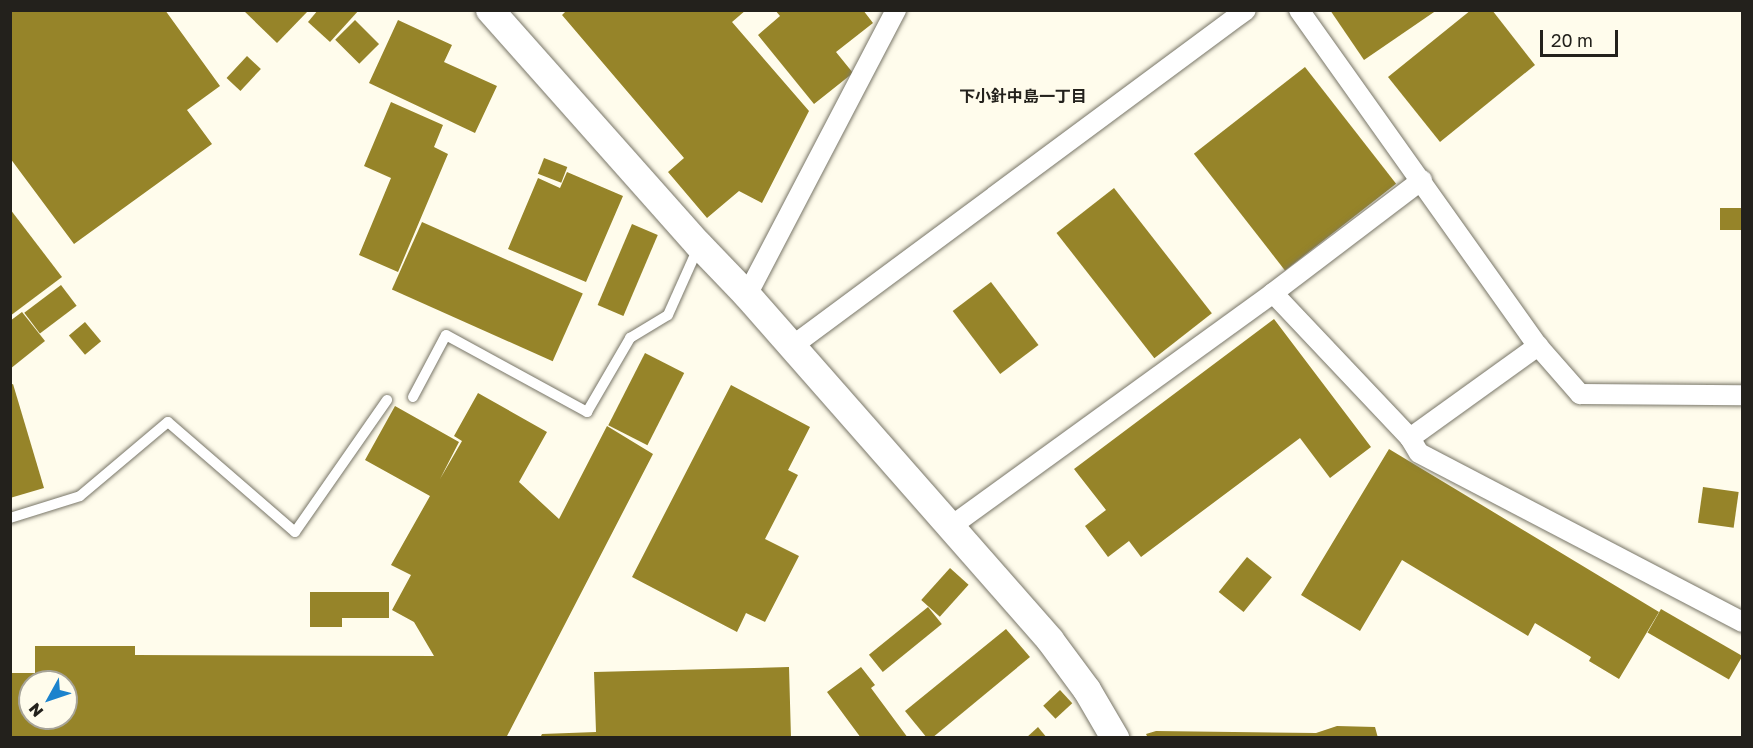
<!DOCTYPE html>
<meta charset="utf-8">
<style>
body{margin:0}
#map{position:relative;width:1753px;height:748px;overflow:hidden;background:#fffcec;font-family:"Golos Text","Noto Sans JP",sans-serif}
div>[style]{position:absolute}
.building>*{inset:0;background:#968429;transform-origin:0 0}
.roads{filter:drop-shadow(0 0 2px #797668) drop-shadow(0 0 2px #797668)}
.lane>*{height:10px;margin:-5px;padding:0 5px;transform-origin:5px;border-radius:5px;background:#fff}
.street>*{height:20px;margin:-10px;padding:0 10px;transform-origin:10px;border-radius:10px;background:#fff}
.secondary>*{height:28px;margin:-14px;padding:0 14px;transform-origin:14px;border-radius:14px;background:#fff}
span{translate:-50% -50%;white-space:nowrap;text-align:center;line-height:1.15;-webkit-text-stroke:4.5px #fffcec;paint-order:stroke}
.neighbourhood-label{font-size:16px;color:#23211c;font-weight:700}
.frame{position:absolute;inset:0;border:12px solid #23211c;pointer-events:none}
.north{position:absolute;left:18px;top:670px;width:60px;height:60px;box-sizing:border-box;background:#fffcec;border:2px solid #a7a499;border-radius:50%;rotate:230deg;font-size:16px;font-weight:700;line-height:24px;text-align:center;color:#23211c}
.north::after{content:'';display:block;margin:auto;width:21px;height:27px;background:#1c83cd;clip-path:polygon(50% 0,100% 100%,50% 72%,0 100%)}
.scale{position:absolute;left:1540px;top:30px;width:78px;height:27px;box-sizing:border-box;border:3px solid #23211c;border-top:0;padding-left:8px;font-size:18px;line-height:21px;white-space:nowrap;color:#23211c;-webkit-text-stroke:4px #fffcec;paint-order:stroke}
</style>
<div id="map">
<div class="building">
<i style="clip-path:polygon(10px 10px,165px 10px,220px 86px,187px 110px,212px 144px,74px 244px,10px 158px)"></i>
<i style="clip-path:polygon(243px 10px,309px 10px,277px 43px)"></i>
<i style="clip-path:polygon(318px 10px,359px 10px,330px 42px,308px 22px)"></i>
<i style="clip-path:polygon(567px 10px,746px 10px,732px 22px,809px 111px,762px 203px,739px 191px,707px 218px,668px 172px,684px 158px,562px 15px)"></i>
<i style="clip-path:polygon(775px 10px,863px 10px,873px 23px,836px 52px,853px 73px,814px 104px,758px 35px,780px 16px)"></i>
<i style="clip-path:polygon(1330px 10px,1437px 10px,1364px 60px)"></i>
<i style="clip-path:polygon(1471px 10px,1492px 10px,1535px 65px,1440px 142px,1388px 77px)"></i>
<i style="left:355px;top:20px;width:34px;height:28px;rotate:45deg"></i>
<i style="clip-path:polygon(398px 20px,452px 45px,444px 62px,497px 86px,475px 133px,369px 83px)"></i>
<i style="left:247px;top:56px;width:19px;height:30px;rotate:43deg"></i>
<i style="left:1305px;top:67px;width:148px;height:141px;rotate:52deg"></i>
<i style="clip-path:polygon(391px 102px,443px 125px,434px 147px,448px 154px,398px 272px,359px 255px,391px 178px,364px 166px)"></i>
<i style="left:544px;top:158px;width:25px;height:17px;rotate:21deg"></i>
<i style="clip-path:polygon(567px 172px,623px 196px,586px 282px,508px 249px,538px 178px,560px 188px)"></i>
<i style="left:1114px;top:188px;width:159px;height:73px;rotate:52deg"></i>
<i style="left:1742px;top:208px;width:22px;height:22px;rotate:90deg"></i>
<i style="clip-path:polygon(10px 209px,62px 277px,10px 316px)"></i>
<i style="left:422px;top:222px;width:176px;height:74px;rotate:24deg"></i>
<i style="left:632px;top:224px;width:28px;height:88px;rotate:23deg"></i>
<i style="left:991px;top:282px;width:79px;height:48px;rotate:53deg"></i>
<i style="left:61px;top:285px;width:26px;height:46px;rotate:53deg"></i>
<i style="clip-path:polygon(22px 312px,45px 341px,10px 369px,10px 321px)"></i>
<i style="clip-path:polygon(1274px 319px,1371px 447px,1330px 478px,1300px 438px,1141px 557px,1129px 541px,1108px 557px,1085px 526px,1106px 510px,1074px 469px)"></i>
<i style="left:85px;top:322px;width:25px;height:21px;rotate:50deg"></i>
<i style="left:645px;top:353px;width:44px;height:81px;rotate:27deg"></i>
<i style="clip-path:polygon(13px 384px,44px 488px,10px 498px,10px 385px)"></i>
<i style="clip-path:polygon(731px 385px,810px 427px,788px 470px,798px 475px,765px 539px,799px 556px,765px 622px,746px 613px,737px 632px,632px 577px)"></i>
<i style="clip-path:polygon(evenodd,478px 393px,547px 432px,519px 482px,559px 519px,607px 426px,653px 454px,506px 738px,10px 738px,10px 673px,35px 673px,35px 646px,135px 646px,135px 655px,434px 656px,414px 622px,392px 610px,411px 575px,391px 565px,430px 496px,365px 460px,395px 406px,459px 442px,440px 479px,462px 441px,454px 436px,478px 393px,30px 682px,66px 682px,66px 718px,30px 718px,30px 682px)"></i>
<i style="clip-path:polygon(1389px 449px,1659px 612px,1619px 679px,1589px 661px,1591px 657px,1535px 623px,1528px 636px,1402px 560px,1360px 631px,1301px 595px)"></i>
<i style="left:1703px;top:487px;width:36px;height:36px;rotate:8deg"></i>
<i style="left:1247px;top:557px;width:32px;height:45px;rotate:39deg"></i>
<i style="left:950px;top:568px;width:25px;height:43px;rotate:42deg"></i>
<i style="clip-path:polygon(310px 592px,389px 592px,389px 618px,342px 618px,342px 627px,310px 627px)"></i>
<i style="left:928px;top:607px;width:22px;height:76px;rotate:51deg"></i>
<i style="left:1661px;top:609px;width:94px;height:27px;rotate:30deg"></i>
<i style="clip-path:polygon(1006px 629px,1030px 657px,932px 738px,927px 738px,905px 711px)"></i>
<i style="clip-path:polygon(789px 667px,791px 738px,540px 738px,542px 734px,596px 732px,594px 672px)"></i>
<i style="clip-path:polygon(861px 667px,875px 685px,871px 688px,908px 738px,861px 738px,827px 692px)"></i>
<i style="left:1060px;top:690px;width:18px;height:23px;rotate:47deg"></i>
<i style="clip-path:polygon(1337px 726px,1375px 727px,1378px 738px,1148px 738px,1146px 734px,1156px 731px,1316px 733px)"></i>
<i style="clip-path:polygon(1038px 727px,1047px 738px,1026px 738px)"></i>
</div>
<div class="roads">
<div class="lane">
<i style="left:413px;top:397px;width:70px;rotate:-62deg"></i>
<i style="left:446px;top:335px;width:161px;rotate:28.6deg"></i>
<i style="left:587px;top:412px;width:86px;rotate:-59.8deg"></i>
<i style="left:630px;top:338px;width:44px;rotate:-31.2deg"></i>
<i style="left:668px;top:315px;width:73px;rotate:-65.9deg"></i>
<i style="left:10px;top:518px;width:73px;rotate:-17.4deg"></i>
<i style="left:80px;top:496px;width:115px;rotate:-40.1deg"></i>
<i style="left:168px;top:422px;width:168px;rotate:40.9deg"></i>
<i style="left:295px;top:532px;width:161px;rotate:-55.1deg"></i>
</div>
<div class="street">
<i style="left:1299px;top:10px;width:412px;rotate:54.6deg"></i>
<i style="left:1538px;top:346px;width:64px;rotate:48.8deg"></i>
<i style="left:1580px;top:394px;width:162px;rotate:0.4deg"></i>
<i style="left:1273px;top:293px;width:199px;rotate:46.6deg"></i>
<i style="left:1410px;top:438px;width:17px;rotate:59deg"></i>
<i style="left:1419px;top:453px;width:365px;rotate:27.6deg"></i>
<i style="left:747px;top:295px;width:322px;rotate:-62.4deg"></i>
<i style="left:791px;top:347px;width:566px;rotate:-36.53deg"></i>
<i style="left:1410px;top:438px;width:158px;rotate:-35.7deg"></i>
<i style="left:950px;top:527px;width:399px;rotate:-35.9deg"></i>
<i style="left:1273px;top:293px;width:187px;rotate:-37.2deg"></i>
</div>
<div class="secondary">
<i style="left:490px;top:10px;width:314px;rotate:48.4deg"></i>
<i style="left:699px;top:245px;width:69px;rotate:46.2deg"></i>
<i style="left:747px;top:295px;width:459px;rotate:48.7deg"></i>
<i style="left:1050px;top:640px;width:62px;rotate:53.5deg"></i>
<i style="left:1087px;top:690px;width:56px;rotate:59.7deg"></i>
</div>
</div>
<div class="neighbourhood-label">
<span style="left:1023px;top:96px">下小針中島一丁目</span>
</div>
<div class="frame"></div>
<div class="north">N</div>
<div class="scale">20 m</div>
</div>
